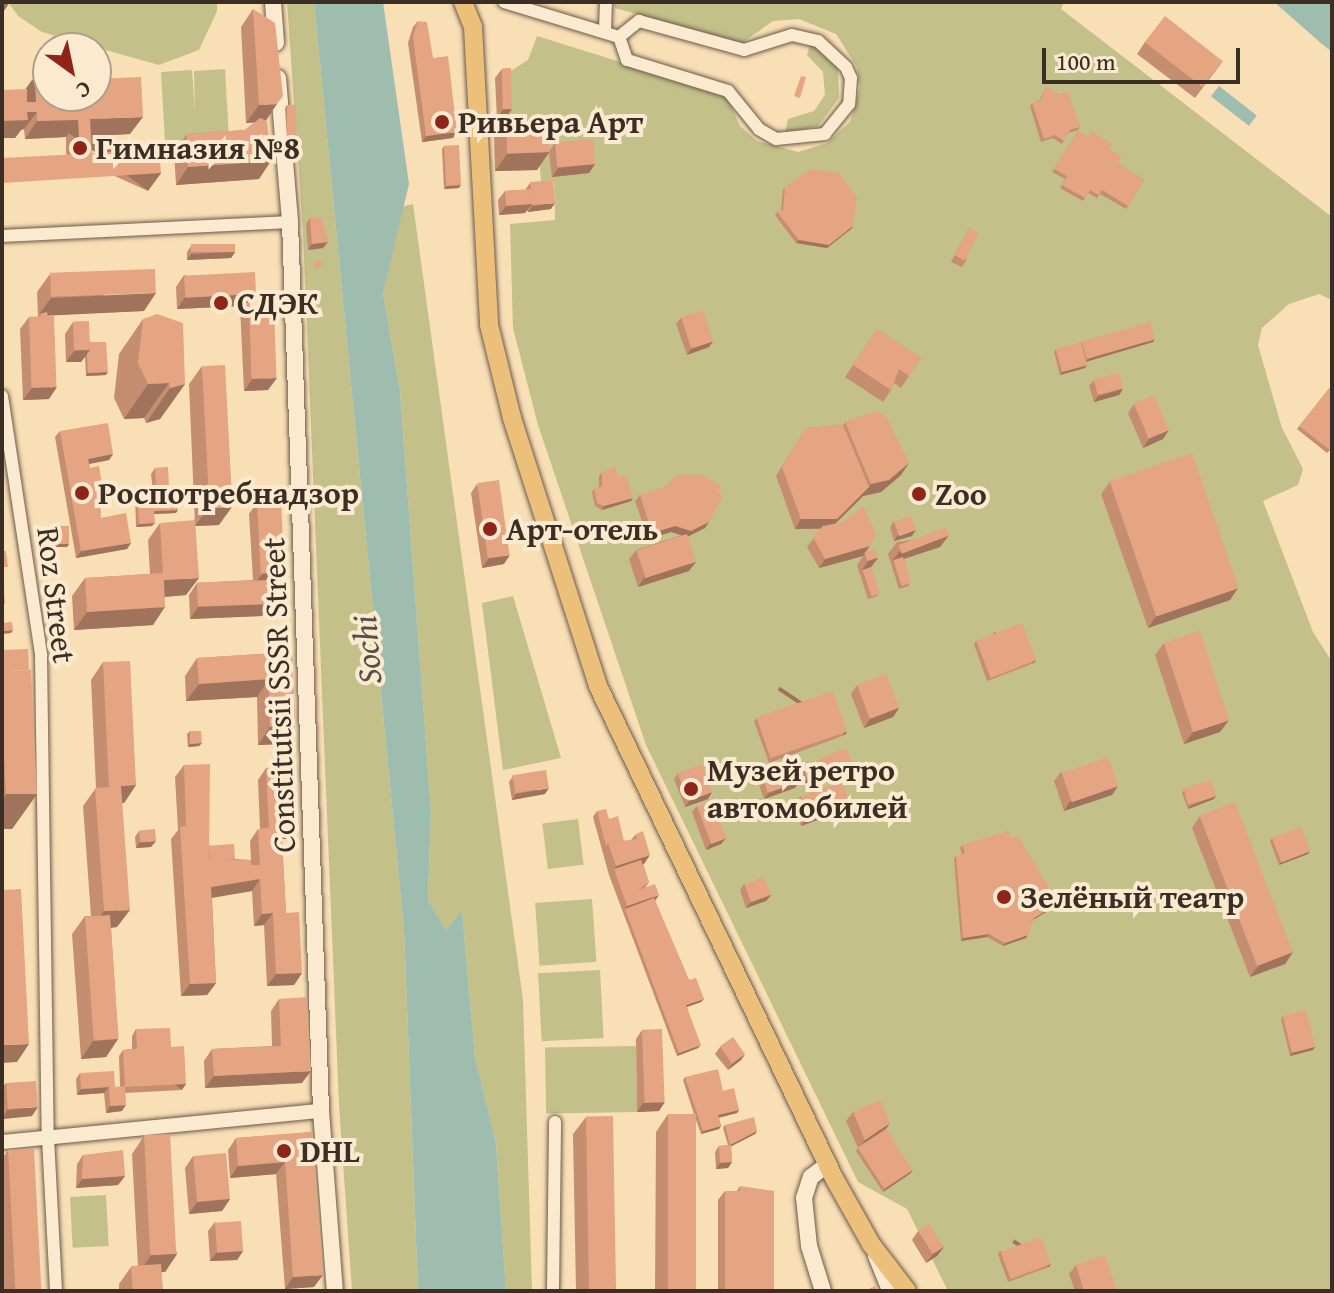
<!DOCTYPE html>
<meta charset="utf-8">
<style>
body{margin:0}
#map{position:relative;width:1334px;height:1293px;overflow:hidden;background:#f9dfb6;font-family:"Gentium Book Plus",serif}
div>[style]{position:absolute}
.green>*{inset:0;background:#c3c08a;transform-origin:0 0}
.water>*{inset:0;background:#9ebdaf;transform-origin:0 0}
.roads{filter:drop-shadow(0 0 2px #6a5a49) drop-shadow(0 0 2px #6a5a49)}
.minor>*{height:12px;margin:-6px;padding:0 6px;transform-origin:6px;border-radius:6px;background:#fbead0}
.tertiary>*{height:14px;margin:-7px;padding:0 7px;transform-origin:7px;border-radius:7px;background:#fbead0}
.secondary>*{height:16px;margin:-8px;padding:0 8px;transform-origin:8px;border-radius:8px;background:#fbead0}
.primary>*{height:18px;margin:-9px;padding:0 9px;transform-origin:9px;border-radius:9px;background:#ecc07b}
.wall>*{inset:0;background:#c58e71}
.shaded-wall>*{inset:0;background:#a0745c;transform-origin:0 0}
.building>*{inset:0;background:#e5a583;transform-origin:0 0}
.dots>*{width:22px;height:22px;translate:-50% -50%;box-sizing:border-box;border:4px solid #fbead0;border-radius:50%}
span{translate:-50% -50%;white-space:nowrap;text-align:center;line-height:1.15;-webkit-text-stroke:8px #fbead0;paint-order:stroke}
.poi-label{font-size:32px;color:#3a2e25;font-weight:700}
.left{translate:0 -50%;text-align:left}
.street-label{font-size:32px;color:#3a2e25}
.water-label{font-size:34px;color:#535248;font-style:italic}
.frame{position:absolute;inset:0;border:4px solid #3a2e25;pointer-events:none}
.north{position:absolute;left:32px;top:32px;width:80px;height:80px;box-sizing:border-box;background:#fbead0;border:2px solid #ae9f8c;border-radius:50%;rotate:147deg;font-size:22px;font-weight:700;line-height:32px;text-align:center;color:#3a2e25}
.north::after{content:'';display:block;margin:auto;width:28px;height:36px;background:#8f2418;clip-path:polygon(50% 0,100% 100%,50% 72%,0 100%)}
.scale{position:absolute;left:1042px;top:48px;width:198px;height:36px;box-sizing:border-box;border:4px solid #3a2e25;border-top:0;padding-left:10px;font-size:24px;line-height:28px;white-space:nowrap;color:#3a2e25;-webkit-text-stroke:6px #fbead0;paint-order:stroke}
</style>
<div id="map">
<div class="green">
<i style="clip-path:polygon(8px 2px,217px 2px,217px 11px,199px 50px,159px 65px,42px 32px,18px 16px)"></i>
<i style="clip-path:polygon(287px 2px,314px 2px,404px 930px,418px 1291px,352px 1291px,339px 1105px,303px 232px)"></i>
<i style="clip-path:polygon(614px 2px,1064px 2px,1061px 9px,1332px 217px,1332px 300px,1319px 294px,1289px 304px,1262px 328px,1258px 345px,1282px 428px,1303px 469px,1298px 485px,1263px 501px,1313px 632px,1332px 662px,1332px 1291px,948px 1291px,907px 1209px,858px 1182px,646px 745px,538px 425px,513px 328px,510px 224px,555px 220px,554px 182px,541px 183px,537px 119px,508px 121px,506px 74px,528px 60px,537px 36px,726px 95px,740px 126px,757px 141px,798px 152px,827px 143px,850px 122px,860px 88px,857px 67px,836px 34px,799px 19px,773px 21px,742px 43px,615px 8px)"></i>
<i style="clip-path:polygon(811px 41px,838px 69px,839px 98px,818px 126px,785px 133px,788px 119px,814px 111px,825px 95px,823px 72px,807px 55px)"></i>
<i style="clip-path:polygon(225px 69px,229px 138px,165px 142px,161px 72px,192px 70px,195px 112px,194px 71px)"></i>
<i style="clip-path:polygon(413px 204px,523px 1000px,532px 1291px,506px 1291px,496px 1143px,475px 1057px,462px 912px,446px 932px,428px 900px,431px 811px,400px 391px,383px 293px,401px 207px)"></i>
<i style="clip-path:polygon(513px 596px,561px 758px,503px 770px,482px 603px)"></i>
<i style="left:578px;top:819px;width:46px;height:36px;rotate:83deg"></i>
<i style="left:592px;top:899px;width:63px;height:57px;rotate:86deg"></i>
<i style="left:600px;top:970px;width:68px;height:62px;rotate:87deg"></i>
<i style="left:636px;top:1046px;width:66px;height:91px;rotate:89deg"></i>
<i style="left:106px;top:1195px;width:51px;height:36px;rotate:87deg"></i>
</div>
<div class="water">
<i style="clip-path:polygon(314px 2px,383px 2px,409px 184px,383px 293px,400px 391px,431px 811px,428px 900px,446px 931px,462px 911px,475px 1057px,496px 1143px,506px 1291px,418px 1291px,404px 930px)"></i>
<i style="clip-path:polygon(1274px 2px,1332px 2px,1332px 52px,1322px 44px)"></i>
<i style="left:1219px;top:86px;width:48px;height:13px;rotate:38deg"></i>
</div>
<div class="roads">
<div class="minor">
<i style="left:504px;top:2px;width:120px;rotate:16.9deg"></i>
<i style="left:639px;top:21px;width:109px;rotate:15.4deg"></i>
<i style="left:744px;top:50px;width:50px;rotate:-17.4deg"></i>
<i style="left:792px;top:35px;width:27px;rotate:13deg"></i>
<i style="left:818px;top:41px;width:38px;rotate:43deg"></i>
<i style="left:846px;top:67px;width:12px;rotate:66deg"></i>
<i style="left:851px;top:78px;width:26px;rotate:94deg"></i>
<i style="left:849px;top:104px;width:38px;rotate:129deg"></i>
<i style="left:825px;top:134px;width:49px;rotate:174.2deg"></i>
<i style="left:776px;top:139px;width:20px;rotate:-150deg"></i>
<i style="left:759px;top:129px;width:49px;rotate:-129.2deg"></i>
<i style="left:728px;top:91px;width:106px;rotate:-162.9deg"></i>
<i style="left:627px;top:60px;width:24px;rotate:-109deg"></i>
<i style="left:619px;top:37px;width:26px;rotate:-39deg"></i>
<i style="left:605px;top:30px;width:28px;rotate:-88deg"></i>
<i style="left:2px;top:236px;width:288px;rotate:-2.8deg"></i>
<i style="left:2px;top:396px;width:262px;rotate:81.4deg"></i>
<i style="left:41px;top:655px;width:483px;rotate:89.2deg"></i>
<i style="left:48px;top:1138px;width:153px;rotate:87deg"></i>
<i style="left:553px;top:1291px;width:169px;rotate:-89.3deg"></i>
</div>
<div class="tertiary">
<i style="left:2px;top:1142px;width:321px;rotate:-5.6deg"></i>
<i style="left:875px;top:1256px;width:38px;rotate:68deg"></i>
</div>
<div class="secondary">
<i style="left:273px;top:2px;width:41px;rotate:85.8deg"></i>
<i style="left:278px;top:78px;width:144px;rotate:85.2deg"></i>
<i style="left:290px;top:222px;width:890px;rotate:88deg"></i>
<i style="left:321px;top:1111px;width:181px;rotate:85.6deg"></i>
<i style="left:823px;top:1291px;width:47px;rotate:-107.3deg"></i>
<i style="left:809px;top:1246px;width:48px;rotate:-95.9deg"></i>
<i style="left:804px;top:1198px;width:22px;rotate:-72deg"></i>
<i style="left:811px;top:1177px;width:20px;rotate:-37deg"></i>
</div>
<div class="primary">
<i style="left:463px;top:2px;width:27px;rotate:68deg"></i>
<i style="left:473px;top:27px;width:298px;rotate:86.9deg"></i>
<i style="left:489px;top:325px;width:96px;rotate:76.1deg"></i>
<i style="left:512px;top:418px;width:281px;rotate:72.2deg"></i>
<i style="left:598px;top:686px;width:546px;rotate:64.37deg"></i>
<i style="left:834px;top:1178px;width:76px;rotate:60.7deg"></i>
<i style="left:871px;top:1244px;width:59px;rotate:52.5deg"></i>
</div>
</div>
<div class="wall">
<i style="clip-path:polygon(253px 9px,266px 120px,259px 179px,176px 185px,174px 151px,187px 134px,245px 130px,255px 122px,246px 123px,241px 27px)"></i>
<i style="clip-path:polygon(418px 21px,433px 58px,453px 138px,422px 142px,408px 43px,413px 27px)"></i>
<i style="clip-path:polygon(1145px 42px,1223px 61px,1195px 98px,1137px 54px)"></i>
<i style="clip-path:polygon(502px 69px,506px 118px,497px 119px,495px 78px)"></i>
<i style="clip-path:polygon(35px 82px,130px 134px,91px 136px,92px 153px,161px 173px,148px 191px,66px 154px,66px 137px,25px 139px,24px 129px,21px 130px,15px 138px,2px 138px,2px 90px,27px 94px)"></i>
<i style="clip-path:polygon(1046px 87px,1080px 127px,1078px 130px,1068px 133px,1062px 144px,1053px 138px,1041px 142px,1030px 106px,1032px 103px,1039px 101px)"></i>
<i style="clip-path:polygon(287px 105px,296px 139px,287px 140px,285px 108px)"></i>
<i style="clip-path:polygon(506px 119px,549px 151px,555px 143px,595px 164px,589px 173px,552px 177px,549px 153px,537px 170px,495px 171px,494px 137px)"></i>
<i style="clip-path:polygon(1078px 131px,1109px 149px,1117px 163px,1144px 180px,1126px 209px,1100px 194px,1097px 198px,1088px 193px,1083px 201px,1060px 188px,1065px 179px,1052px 172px)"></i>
<i style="clip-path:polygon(444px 146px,459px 188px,444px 189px,442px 149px)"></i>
<i style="clip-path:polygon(530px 183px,551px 209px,528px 212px,527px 210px,525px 213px,499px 215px,498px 200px,505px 191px,525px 190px)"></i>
<i style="clip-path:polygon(785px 187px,853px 226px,851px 229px,827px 248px,796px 243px,775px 215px,777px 212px,781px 211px,783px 190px)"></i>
<i style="clip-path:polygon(310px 218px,328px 242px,323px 248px,308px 250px,306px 224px)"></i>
<i style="clip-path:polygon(969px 228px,966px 261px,962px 267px,951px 262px)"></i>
<i style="clip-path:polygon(191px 246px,235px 252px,231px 258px,187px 260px,187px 252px)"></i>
<i style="clip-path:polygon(50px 274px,144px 311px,48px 315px,49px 399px,23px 400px,20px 329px,29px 317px,38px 317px,37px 292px)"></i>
<i style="clip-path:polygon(184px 275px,256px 294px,250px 303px,250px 308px,268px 390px,244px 391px,240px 306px,177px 309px,176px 287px)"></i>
<i style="clip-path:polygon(681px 318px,713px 341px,709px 347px,687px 355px,676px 324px)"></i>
<i style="clip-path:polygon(143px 319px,185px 384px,160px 419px,146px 423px,144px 418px,124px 419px,114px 398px,119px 354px)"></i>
<i style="clip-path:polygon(73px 322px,90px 342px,106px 375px,86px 376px,85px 357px,81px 362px,66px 362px,65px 334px)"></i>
<i style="clip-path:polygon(877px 329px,921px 358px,901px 388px,894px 383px,891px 390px,883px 402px,845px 377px)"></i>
<i style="clip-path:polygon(1082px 342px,1153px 342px,1086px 362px,1085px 368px,1060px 375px,1054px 352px,1056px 349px,1081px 343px)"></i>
<i style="clip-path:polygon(202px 366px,219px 525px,195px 526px,189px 384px)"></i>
<i style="clip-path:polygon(1094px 380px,1123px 389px,1119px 395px,1094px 402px,1089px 386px)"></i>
<i style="clip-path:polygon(1332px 385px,1332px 448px,1327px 453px,1297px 429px)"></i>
<i style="clip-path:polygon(1134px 404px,1163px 439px,1143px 448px,1128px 413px)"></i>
<i style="clip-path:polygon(845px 422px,901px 475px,881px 492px,863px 496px,835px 524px,866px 552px,878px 558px,871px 567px,878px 596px,868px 599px,857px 565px,863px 556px,819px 568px,807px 547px,821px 529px,795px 529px,776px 476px,806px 428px,843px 425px)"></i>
<i style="clip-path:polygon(60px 431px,113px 454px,109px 460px,89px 464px,101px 513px,100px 513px,101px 518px,131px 543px,127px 549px,76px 558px,55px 437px)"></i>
<i style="clip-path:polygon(155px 468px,176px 513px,154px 514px,152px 526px,136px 527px,135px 493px,137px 490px,153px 492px,151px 474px)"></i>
<i style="clip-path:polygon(602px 473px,618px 477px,631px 501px,602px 510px,595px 506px,592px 492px,594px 489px,599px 487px,599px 476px)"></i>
<i style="clip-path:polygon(1110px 482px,1238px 588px,1230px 600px,1148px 628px,1101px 494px)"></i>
<i style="clip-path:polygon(477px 484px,504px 564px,482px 568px,471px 493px)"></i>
<i style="clip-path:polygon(718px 491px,705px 528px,688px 536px,689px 571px,638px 587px,629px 559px,636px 550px,682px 535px,671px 532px,648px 539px,635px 501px,640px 495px)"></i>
<i style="clip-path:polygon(257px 502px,277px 584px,269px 585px,262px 616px,190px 619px,189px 595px,197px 583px,253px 580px,249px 514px)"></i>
<i style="clip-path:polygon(894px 521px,912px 536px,894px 541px,890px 527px)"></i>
<i style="clip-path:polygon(160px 523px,186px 595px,165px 597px,153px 625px,74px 630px,72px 596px,85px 578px,150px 574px,148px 540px)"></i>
<i style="clip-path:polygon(51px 527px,69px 544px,67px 547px,49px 547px,49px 530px)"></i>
<i style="clip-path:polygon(949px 535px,940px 547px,904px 559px,909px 586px,899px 589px,888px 554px,897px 542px)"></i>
<i style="clip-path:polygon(976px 641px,1036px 660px,1034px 663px,987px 681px,974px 644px)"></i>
<i style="clip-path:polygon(1164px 643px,1229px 720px,1220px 732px,1184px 744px,1155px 655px)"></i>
<i style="clip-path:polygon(2px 650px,37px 794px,12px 829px,2px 829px)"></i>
<i style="clip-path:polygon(292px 652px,295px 726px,282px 744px,258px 745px,257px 697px,186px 701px,185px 676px,197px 658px)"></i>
<i style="clip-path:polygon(103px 662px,136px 785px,124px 803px,122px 803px,117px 927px,111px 928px,118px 1039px,106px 1057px,81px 1059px,72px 934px,85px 916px,91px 916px,83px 806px,96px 788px,91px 680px)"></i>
<i style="clip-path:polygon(857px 685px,899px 708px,893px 717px,864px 728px,851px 694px)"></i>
<i style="clip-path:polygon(757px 718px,845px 735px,769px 763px,754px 721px)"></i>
<i style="clip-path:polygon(190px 731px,202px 743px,199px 746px,188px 747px,187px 734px)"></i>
<i style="clip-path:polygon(852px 762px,847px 769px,803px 785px,798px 770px,802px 764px)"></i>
<i style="clip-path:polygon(184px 765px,209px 845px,235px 859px,251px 860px,250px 841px,258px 829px,260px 829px,258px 780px,266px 768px,295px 827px,287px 839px,282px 839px,286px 913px,302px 973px,294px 985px,267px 986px,264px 925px,254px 926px,252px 891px,212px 898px,216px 983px,207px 995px,181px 996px,171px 839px,178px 830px,175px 777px)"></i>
<i style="clip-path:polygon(1061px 772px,1112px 795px,1064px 811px,1054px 781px)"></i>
<i style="clip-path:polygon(678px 773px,712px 792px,708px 799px,685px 807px,674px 779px)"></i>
<i style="clip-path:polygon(513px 776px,545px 794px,512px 800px,509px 782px)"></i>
<i style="clip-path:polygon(763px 777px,795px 788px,764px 799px,759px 784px)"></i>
<i style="clip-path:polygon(1184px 790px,1216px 796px,1214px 799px,1188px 809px,1182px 793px)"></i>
<i style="clip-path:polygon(800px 796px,849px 802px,842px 811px,801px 826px,794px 805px)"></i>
<i style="clip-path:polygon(697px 806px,726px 838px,721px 844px,706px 850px,692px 812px)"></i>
<i style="clip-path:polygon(597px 811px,609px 819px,624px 841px,631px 840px,636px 834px,644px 864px,643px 864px,649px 882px,645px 888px,655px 901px,689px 980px,704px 999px,701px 1002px,687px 1007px,698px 1048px,677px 1056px,609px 875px,593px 817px)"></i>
<i style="clip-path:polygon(1200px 816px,1293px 952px,1285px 964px,1250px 977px,1192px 828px)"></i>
<i style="clip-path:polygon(139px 831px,151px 847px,136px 848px,135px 837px)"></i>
<i style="clip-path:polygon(1272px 838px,1308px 854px,1279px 865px,1270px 841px)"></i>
<i style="clip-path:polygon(1010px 839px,1058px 903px,1056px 906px,1033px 920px,1026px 938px,1003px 946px,987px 937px,961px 941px,954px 859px,956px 856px,962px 854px,960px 848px,962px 845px)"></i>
<i style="clip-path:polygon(744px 884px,771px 895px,766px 901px,746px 908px,740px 890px)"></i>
<i style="clip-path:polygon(279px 999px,302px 1083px,205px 1088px,204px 1061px,212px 1049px,272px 1046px,271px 1011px)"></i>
<i style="clip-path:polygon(1283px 1016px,1315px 1047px,1313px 1050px,1290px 1056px,1281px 1019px)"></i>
<i style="clip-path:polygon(136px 1029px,171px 1047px,182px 1090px,125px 1093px,122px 1111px,106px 1113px,104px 1093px,77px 1095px,76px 1079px,80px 1073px,115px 1087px,120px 1087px,119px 1056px,123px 1050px,132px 1049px,132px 1036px)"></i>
<i style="clip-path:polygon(642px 1030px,659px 1111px,637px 1112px,636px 1039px)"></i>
<i style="clip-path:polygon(720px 1047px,745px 1054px,741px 1060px,728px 1070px,715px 1054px)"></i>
<i style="clip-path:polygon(685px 1077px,723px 1091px,739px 1110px,737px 1113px,719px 1118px,721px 1126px,719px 1129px,701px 1134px,696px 1120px,695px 1291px,655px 1291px,656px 1132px,668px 1114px,694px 1114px,683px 1080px)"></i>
<i style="clip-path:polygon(6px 1083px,32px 1116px,2px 1119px,2px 1088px)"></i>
<i style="clip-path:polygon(853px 1112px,886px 1129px,911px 1173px,883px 1192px,856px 1151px,858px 1148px,846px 1121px)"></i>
<i style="clip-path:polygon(586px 1117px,616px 1291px,576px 1291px,573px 1134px)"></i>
<i style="clip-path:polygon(725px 1125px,757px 1131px,755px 1134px,731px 1146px,732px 1162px,728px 1168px,716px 1169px,715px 1152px,719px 1146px,728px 1145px,723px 1128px)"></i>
<i style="clip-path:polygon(312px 1132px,314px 1287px,285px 1289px,276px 1174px,230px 1178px,228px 1150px,236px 1138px)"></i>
<i style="clip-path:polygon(144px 1136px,177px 1254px,165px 1272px,161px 1272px,163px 1291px,119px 1291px,119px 1284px,131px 1267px,138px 1266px,132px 1154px)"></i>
<i style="clip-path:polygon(8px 1150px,41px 1291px,2px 1291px,2px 1159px)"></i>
<i style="clip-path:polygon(83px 1155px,125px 1176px,118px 1185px,76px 1188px,77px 1164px)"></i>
<i style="clip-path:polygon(193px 1156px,230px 1199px,222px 1211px,189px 1214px,185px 1168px)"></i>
<i style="clip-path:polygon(740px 1186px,774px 1291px,718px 1291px,718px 1200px,725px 1191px,737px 1191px)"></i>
<i style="clip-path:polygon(215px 1222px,243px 1251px,237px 1260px,210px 1261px,208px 1231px)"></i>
<i style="clip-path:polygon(918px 1231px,944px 1247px,937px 1256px,926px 1263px,912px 1240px)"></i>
<i style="clip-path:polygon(1000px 1251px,1051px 1264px,1049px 1267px,1008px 1282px,998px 1254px)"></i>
<i style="clip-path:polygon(1076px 1265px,1117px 1291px,1075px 1291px,1069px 1274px)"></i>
</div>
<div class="shaded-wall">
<i style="clip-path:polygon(2px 2px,10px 2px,2px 14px)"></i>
<i style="clip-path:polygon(277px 104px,265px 122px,246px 123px,259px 105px)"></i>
<i style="clip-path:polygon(503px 109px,512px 109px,506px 118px,497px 119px)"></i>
<i style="clip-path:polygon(27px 112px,37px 112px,24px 129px,21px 130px,15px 138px,2px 138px,2px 121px)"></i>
<i style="clip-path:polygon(143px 117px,130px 134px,78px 137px,90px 119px)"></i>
<i style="clip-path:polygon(78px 120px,66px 137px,25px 139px,37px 121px)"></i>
<i style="clip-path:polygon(457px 132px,453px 138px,422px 142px,426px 136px)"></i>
<i style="clip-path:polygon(549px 152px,537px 170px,495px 171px,507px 154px)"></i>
<i style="clip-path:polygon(271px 161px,259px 179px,176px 185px,188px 167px)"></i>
<i style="clip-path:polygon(595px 164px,589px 173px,552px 177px,558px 168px)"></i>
<i style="left:161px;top:173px;width:22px;height:159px;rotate:126deg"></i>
<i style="clip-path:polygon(461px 185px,459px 188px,444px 189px,447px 186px)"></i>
<i style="clip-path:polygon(555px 203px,551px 209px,528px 212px,532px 206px)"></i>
<i style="clip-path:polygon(532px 204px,525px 213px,499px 215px,506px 206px)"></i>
<i style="clip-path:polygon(853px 226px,851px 229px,827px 248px,796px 243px,799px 240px)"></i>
<i style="clip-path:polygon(328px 242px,323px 248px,308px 250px,312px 244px)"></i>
<i style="clip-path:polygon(235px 252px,231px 258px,187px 260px,191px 254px)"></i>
<i style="clip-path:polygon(156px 293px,144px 311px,41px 316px,40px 313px,51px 298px)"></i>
<i style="clip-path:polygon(256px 294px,248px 306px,242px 303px,240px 306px,177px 309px,185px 297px)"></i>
<i style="clip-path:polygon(1155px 339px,1153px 342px,1085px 362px,1088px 359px)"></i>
<i style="clip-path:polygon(713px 341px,709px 347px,687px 355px,691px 349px)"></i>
<i style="clip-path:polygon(75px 350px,90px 350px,81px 362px,66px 362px)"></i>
<i style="clip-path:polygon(1087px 365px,1085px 368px,1060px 375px,1062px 372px)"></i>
<i style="clip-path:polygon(108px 372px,106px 375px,86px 376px,88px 373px)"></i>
<i style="clip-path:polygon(277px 378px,268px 390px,244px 391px,252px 379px)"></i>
<i style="clip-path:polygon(169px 383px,144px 418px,124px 419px,148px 384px)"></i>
<i style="clip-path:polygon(185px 384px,160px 419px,146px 423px,170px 388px)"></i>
<i style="clip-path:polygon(57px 387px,49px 399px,23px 400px,32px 388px)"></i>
<i style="clip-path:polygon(1123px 389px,1119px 395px,1094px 402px,1098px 396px)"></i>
<i style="clip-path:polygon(1169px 430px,1163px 439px,1143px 448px,1149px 439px)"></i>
<i style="clip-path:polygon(113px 454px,109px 460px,84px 465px,88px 459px)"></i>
<i style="clip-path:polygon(909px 463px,901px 475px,881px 492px,863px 496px,831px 528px,795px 529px,801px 519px,869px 487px,863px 496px,871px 484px)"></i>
<i style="clip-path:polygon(169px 489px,165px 495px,153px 496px,157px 490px)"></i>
<i style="clip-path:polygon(633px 498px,631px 501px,602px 510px,604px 506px)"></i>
<i style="clip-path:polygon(232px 507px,219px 525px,195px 526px,208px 508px)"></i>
<i style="clip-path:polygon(178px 510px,176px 513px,152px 514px,154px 511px)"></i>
<i style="clip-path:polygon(709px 522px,705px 528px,687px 537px,671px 532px,648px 539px,652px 533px,675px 526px)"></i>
<i style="clip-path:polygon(155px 523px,152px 526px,136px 527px,139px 524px)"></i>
<i style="clip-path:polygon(916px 530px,912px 536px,894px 541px,898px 535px)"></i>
<i style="clip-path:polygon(949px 535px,940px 547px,894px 562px,893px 560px,900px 551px)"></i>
<i style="clip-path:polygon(131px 543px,127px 549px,76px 558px,81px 551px)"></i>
<i style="clip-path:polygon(51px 544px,69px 544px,67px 547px,49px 547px)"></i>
<i style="clip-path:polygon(870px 546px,863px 556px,819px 568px,825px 559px)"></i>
<i style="clip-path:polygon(510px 555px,504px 564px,482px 568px,489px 558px)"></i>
<i style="clip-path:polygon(878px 558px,869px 570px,862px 570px,868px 561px)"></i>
<i style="clip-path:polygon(696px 562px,689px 571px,638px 587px,644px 578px)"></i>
<i style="clip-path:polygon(285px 572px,277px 584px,253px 586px,262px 574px)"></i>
<i style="clip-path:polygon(199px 578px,186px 595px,151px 598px,164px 580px)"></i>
<i style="clip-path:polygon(1238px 588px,1230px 600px,1148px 628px,1156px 616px)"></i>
<i style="clip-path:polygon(270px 604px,262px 616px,190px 619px,198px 607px)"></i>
<i style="clip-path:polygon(165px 607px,153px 625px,74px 630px,87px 612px)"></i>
<i style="clip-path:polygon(13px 630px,11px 633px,2px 634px,2px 631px)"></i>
<i style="left:1036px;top:660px;width:4px;height:50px;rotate:124deg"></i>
<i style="clip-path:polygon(269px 679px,257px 697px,186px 701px,199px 684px)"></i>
<i style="clip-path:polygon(899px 708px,893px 717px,864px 728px,870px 719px)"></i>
<i style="clip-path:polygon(1229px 720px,1220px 732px,1184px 744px,1193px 732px)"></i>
<i style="clip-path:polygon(295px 726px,282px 744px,258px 745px,270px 727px)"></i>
<i style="left:847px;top:732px;width:4px;height:81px;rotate:124deg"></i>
<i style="clip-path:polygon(202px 743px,199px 746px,188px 747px,190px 744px)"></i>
<i style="clip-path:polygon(852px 762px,847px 769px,803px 785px,807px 779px)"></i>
<i style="clip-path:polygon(799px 782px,795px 788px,764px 799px,769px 793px)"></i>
<i style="clip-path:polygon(136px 785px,124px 803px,109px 803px,121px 786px)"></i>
<i style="clip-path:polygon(1118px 786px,1112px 795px,1064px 811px,1070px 801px)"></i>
<i style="clip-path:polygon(549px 788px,545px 794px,512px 800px,516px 794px)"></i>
<i style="clip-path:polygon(712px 792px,708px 799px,685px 807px,689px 801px)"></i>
<i style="clip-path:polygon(6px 794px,37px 794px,12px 829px,2px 829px,2px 801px)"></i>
<i style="clip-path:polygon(1216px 796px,1214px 799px,1188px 809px,1190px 806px)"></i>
<i style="clip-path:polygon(849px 802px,842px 811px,801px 826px,807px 817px)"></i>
<i style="clip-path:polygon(281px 827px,295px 827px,287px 839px,273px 839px)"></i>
<i style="clip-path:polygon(726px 838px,721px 844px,706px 850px,710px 844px)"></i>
<i style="clip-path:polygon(156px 841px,151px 847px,136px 848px,140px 842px)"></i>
<i style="clip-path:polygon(1310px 851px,1308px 854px,1279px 865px,1281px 862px)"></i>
<i style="clip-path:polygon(650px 855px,644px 864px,615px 873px,614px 869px,616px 866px)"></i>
<i style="clip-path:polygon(260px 879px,252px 891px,203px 899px,211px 887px)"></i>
<i style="clip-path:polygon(659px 895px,655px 901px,625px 909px,627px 906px)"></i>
<i style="clip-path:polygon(771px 895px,766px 901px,746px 908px,751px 902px)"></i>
<i style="clip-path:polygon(1058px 903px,1056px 906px,1031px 921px,1034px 918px)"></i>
<i style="clip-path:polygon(130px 910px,117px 927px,92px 929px,104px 911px)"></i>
<i style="clip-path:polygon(273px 913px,264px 925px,254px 926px,262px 914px)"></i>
<i style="clip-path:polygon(989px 934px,987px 937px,961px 941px,963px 938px)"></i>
<i style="clip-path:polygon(1028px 935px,1026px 938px,1003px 946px,1005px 943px)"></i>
<i style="clip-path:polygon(1293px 952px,1285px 964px,1250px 977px,1259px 965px)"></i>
<i style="clip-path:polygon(302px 973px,294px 985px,267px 986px,276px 974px)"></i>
<i style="clip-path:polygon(216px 983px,207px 995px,181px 996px,190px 984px)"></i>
<i style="clip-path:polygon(704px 999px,701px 1002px,684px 1008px,686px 1005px)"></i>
<i style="clip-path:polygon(118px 1039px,106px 1057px,81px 1059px,93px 1041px)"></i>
<i style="clip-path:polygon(29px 1044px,17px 1062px,2px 1063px,2px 1048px,4px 1045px)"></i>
<i style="clip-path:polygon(701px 1045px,698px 1048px,677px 1056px,679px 1053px)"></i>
<i style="clip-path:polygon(1315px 1047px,1313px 1050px,1290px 1056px,1292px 1053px)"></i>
<i style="clip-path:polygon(745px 1054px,741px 1060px,728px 1070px,732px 1064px)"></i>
<i style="clip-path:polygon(311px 1071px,302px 1083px,205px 1088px,214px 1076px)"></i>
<i style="left:186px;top:1084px;width:7px;height:61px;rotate:124deg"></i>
<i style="clip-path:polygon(109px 1087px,104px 1093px,77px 1095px,81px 1089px)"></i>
<i style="clip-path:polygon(665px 1102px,659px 1111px,637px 1112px,643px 1103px)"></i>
<i style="clip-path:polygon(126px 1105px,122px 1111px,106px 1113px,110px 1106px)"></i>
<i style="clip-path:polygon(38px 1107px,32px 1116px,2px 1119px,7px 1110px)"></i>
<i style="clip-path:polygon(739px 1110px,737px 1113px,716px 1118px,718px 1115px)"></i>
<i style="clip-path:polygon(890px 1123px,884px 1132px,858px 1149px,865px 1140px)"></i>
<i style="clip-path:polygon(721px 1126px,719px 1129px,701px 1134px,703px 1131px)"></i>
<i style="clip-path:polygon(757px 1131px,755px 1134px,728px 1148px,730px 1145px)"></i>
<i style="clip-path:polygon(285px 1162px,276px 1174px,230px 1178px,238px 1166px)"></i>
<i style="clip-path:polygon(732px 1162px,728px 1168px,716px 1169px,720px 1163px)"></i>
<i style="clip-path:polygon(913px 1170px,911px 1173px,883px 1192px,885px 1189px)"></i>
<i style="clip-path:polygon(125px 1176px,118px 1185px,76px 1188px,82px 1179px)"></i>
<i style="clip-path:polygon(230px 1199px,222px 1211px,189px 1214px,197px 1202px)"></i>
<i style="clip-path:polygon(944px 1247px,937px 1256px,926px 1263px,933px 1254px)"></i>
<i style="clip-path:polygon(243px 1251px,237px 1260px,210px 1261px,217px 1252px)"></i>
<i style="clip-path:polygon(177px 1254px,165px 1272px,139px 1273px,151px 1255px)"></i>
<i style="left:1051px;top:1264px;width:4px;height:44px;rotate:124deg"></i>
<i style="clip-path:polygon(323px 1275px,314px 1287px,285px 1289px,293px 1277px)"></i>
</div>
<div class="building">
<i style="clip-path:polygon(253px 9px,275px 23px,283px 96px,277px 104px,259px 105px)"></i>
<i style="left:1165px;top:16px;width:73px;height:33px;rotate:38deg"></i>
<i style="clip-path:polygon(418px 21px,427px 22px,433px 58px,448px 56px,457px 132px,426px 136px,413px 37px)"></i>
<i style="left:511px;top:68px;width:41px;height:9px;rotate:89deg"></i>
<i style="clip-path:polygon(801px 76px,806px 77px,800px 98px,794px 96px)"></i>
<i style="clip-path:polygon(141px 77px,143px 117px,90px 119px,92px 153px,159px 149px,161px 173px,2px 183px,2px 158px,80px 154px,78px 120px,37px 121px,37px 112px,27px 112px,28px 120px,2px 121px,2px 90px,27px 89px,27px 102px,36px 102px,35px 82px,48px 81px,48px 96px,96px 96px,96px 79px)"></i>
<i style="clip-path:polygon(1046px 87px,1059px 94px,1068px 91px,1080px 127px,1070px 130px,1064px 141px,1055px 135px,1044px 139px,1032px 103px,1040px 101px)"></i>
<i style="left:287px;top:105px;width:9px;height:32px"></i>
<i style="clip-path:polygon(260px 118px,267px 121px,271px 161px,188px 167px,187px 134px,245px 130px)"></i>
<i style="left:548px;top:118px;width:34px;height:42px;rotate:88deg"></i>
<i style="clip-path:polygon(1078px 131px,1088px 137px,1091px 131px,1112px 144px,1109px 149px,1122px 157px,1117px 163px,1144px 180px,1128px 206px,1102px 190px,1099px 195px,1090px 190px,1085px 198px,1062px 185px,1067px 176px,1054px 169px)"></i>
<i style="left:593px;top:139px;width:25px;height:38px;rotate:85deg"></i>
<i style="left:459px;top:145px;width:40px;height:15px;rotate:87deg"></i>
<i style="clip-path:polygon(810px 169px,839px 173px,857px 197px,853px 226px,829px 245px,799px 240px,777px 212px,783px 210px,785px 187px)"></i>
<i style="left:553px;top:180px;width:23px;height:23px;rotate:85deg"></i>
<i style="left:531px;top:189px;width:15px;height:26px;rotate:86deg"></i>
<i style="clip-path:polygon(322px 217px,328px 242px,312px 244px,310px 218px)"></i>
<i style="left:969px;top:228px;width:11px;height:31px;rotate:27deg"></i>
<i style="left:235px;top:244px;width:8px;height:44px;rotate:90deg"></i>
<i style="left:314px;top:261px;width:7px;height:7px"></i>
<i style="left:155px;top:269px;width:24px;height:105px;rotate:88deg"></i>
<i style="left:255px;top:272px;width:22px;height:71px;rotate:87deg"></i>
<i style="clip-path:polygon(242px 303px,250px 303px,250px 308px,243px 317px)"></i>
<i style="left:274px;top:307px;width:71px;height:25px;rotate:88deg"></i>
<i style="left:703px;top:310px;width:33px;height:23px;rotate:72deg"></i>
<i style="left:47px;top:312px;width:4px;height:7px;rotate:76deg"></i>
<i style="clip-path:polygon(157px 314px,183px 323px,185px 384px,170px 388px,169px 383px,148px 384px,138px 363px,143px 319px)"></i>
<i style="left:54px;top:316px;width:71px;height:25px;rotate:88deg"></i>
<i style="left:89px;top:321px;width:29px;height:16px;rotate:88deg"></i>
<i style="left:1150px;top:322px;width:18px;height:71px;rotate:74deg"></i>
<i style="clip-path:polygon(877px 329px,921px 358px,909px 376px,899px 369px,891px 390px,853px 365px)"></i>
<i style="clip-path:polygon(90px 342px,106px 342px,108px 372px,88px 373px,87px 354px,90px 350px)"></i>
<i style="left:1081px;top:342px;width:24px;height:26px;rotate:75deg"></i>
<i style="left:225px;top:365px;width:142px;height:23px;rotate:87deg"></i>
<i style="left:1119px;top:373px;width:16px;height:26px;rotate:76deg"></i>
<i style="clip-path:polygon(1332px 385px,1332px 447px,1330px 450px,1299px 426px)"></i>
<i style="left:1154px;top:395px;width:38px;height:22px;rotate:67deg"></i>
<i style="clip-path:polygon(876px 411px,886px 416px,909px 463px,889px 480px,871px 484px,845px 422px)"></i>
<i style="clip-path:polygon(108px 423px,113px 454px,88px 459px,90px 468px,99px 466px,106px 507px,99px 508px,101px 518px,126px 513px,131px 543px,81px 551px,60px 431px)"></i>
<i style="clip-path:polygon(843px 425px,869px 487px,837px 519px,801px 519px,782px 467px,806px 428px)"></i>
<i style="left:1192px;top:453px;width:143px;height:87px;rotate:71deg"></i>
<i style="clip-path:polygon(615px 466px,618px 477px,626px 475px,633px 498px,604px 506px,597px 503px,594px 489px,602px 486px,602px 473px)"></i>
<i style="left:168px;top:467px;width:22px;height:13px;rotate:87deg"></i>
<i style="clip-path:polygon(677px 475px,703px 475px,721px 486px,718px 491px,723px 496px,709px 522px,691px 531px,675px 526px,652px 533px,640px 495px,664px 487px)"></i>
<i style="left:499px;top:480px;width:76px;height:22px;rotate:82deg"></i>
<i style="clip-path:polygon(137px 490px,177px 495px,178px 510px,154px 511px,155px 523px,139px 524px)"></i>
<i style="left:281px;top:501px;width:71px;height:24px;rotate:87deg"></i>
<i style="clip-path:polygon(863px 506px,876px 534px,870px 546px,825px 559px,813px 537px,823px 526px,844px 522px)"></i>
<i style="left:911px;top:516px;width:15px;height:18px;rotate:70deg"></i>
<i style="clip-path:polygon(195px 520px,199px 578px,164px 580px,165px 607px,87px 612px,85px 578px,163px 573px,160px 523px)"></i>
<i style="left:69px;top:526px;width:18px;height:18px;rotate:90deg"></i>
<i style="left:946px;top:527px;width:9px;height:51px;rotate:69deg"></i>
<i style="left:687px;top:534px;width:29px;height:53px;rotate:72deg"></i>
<i style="left:875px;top:549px;width:9px;height:11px;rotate:72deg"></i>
<i style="clip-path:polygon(2px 551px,6px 551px,8px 567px,2px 567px)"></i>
<i style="left:903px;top:557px;width:27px;height:10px;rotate:73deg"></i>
<i style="left:871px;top:567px;width:28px;height:9px;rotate:71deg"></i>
<i style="left:269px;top:580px;width:24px;height:72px;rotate:88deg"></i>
<i style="clip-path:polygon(2px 589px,4px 589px,5px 604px,2px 604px)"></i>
<i style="left:12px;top:622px;width:8px;height:10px;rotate:83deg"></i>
<i style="left:1022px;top:623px;width:40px;height:49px;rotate:69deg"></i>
<i style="left:1200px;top:631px;width:94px;height:38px;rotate:72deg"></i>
<i style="clip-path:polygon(28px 649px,29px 670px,7px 671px,4px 676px,2px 676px,2px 650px)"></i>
<i style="clip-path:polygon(292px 652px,295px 726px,270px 727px,269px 679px,199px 684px,197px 658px)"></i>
<i style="clip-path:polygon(130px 661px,136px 785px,121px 786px,130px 910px,104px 911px,95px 788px,109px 787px,103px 662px)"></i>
<i style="clip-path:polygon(31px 670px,37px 794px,6px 794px,2px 714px,2px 678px,7px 671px)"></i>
<i style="left:886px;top:674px;width:36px;height:31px;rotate:69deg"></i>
<i style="left:833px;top:691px;width:43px;height:81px;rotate:71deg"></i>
<i style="clip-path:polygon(190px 731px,201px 731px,202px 743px,190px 744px)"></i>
<i style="left:846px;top:748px;width:15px;height:47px;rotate:67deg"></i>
<i style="left:1108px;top:757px;width:31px;height:49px;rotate:71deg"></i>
<i style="clip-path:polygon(210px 764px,209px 859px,251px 860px,251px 865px,260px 865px,258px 829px,269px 828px,266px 768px,292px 766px,295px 827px,281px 827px,286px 913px,299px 912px,302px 973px,276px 974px,273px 913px,262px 914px,260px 879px,211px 887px,216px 983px,190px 984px,180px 827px,186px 826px,184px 765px)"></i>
<i style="left:702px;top:764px;width:30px;height:26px;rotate:70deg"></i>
<i style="left:794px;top:767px;width:16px;height:33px;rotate:72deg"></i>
<i style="left:546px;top:770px;width:18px;height:34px;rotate:81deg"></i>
<i style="left:1211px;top:780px;width:17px;height:29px;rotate:73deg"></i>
<i style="left:842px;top:782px;width:21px;height:44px;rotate:71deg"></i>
<i style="left:712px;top:801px;width:40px;height:16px;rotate:69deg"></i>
<i style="left:1235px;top:802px;width:161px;height:38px;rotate:69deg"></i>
<i style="clip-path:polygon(606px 809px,609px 819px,618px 816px,624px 841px,608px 843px,606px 846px,597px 811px)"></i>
<i style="left:1301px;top:827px;width:26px;height:31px;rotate:69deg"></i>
<i style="left:155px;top:829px;width:12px;height:16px;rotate:85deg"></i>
<i style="clip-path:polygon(643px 831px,650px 855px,616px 866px,608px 843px,637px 839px,636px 834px)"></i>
<i style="clip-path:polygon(1008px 831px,1010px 839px,1018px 836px,1058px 903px,1034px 918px,1028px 935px,1005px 943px,989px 934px,963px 938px,956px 856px,965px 853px,962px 845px)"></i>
<i style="left:234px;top:844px;width:15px;height:25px;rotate:86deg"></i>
<i style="clip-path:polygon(641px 860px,649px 882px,638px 890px,655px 884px,659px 895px,627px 906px,614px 869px)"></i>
<i style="left:764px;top:877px;width:19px;height:21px;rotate:69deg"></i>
<i style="clip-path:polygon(21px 889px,29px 1044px,4px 1045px,2px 1014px,2px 890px)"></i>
<i style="clip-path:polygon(654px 898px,689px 980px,696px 978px,704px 999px,686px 1005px,701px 1045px,679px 1053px,625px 909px)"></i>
<i style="left:110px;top:915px;width:124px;height:25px;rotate:86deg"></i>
<i style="clip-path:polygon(307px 997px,311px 1071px,214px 1076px,212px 1049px,281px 1046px,279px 999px)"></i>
<i style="left:1306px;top:1010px;width:38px;height:24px;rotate:76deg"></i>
<i style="clip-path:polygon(170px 1028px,171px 1047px,184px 1046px,186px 1084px,125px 1087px,126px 1105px,110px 1106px,109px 1087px,81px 1089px,80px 1073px,114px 1071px,115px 1087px,125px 1086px,123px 1050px,137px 1049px,136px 1029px)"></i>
<i style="left:662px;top:1029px;width:73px;height:20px;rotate:88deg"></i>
<i style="left:733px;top:1037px;width:21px;height:16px;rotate:55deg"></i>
<i style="clip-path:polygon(718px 1069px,723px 1091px,734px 1088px,739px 1110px,718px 1115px,721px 1126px,703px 1131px,685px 1077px)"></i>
<i style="left:36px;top:1081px;width:26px;height:30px;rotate:86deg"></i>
<i style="clip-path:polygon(880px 1100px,890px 1123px,865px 1140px,853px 1112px)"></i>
<i style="left:668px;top:1114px;width:28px;height:177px"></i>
<i style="left:613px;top:1116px;width:175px;height:27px;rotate:89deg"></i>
<i style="clip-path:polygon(754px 1117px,757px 1131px,730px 1145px,725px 1125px)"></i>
<i style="left:886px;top:1129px;width:49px;height:34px;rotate:57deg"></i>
<i style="clip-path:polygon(312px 1132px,323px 1275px,293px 1277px,285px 1162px,238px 1166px,236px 1138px)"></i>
<i style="left:170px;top:1134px;width:120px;height:26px;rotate:87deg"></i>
<i style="left:731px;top:1145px;width:17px;height:12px;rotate:87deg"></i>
<i style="left:34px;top:1149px;width:142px;height:26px;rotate:87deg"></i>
<i style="clip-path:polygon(123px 1150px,125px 1176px,82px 1179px,83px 1155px)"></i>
<i style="left:226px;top:1153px;width:46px;height:33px;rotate:85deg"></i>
<i style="clip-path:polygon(740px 1186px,774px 1191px,774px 1291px,725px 1291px,725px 1191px,740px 1191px)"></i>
<i style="left:241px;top:1221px;width:30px;height:26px;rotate:86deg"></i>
<i style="left:929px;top:1224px;width:27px;height:13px;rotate:57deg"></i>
<i style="left:1041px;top:1237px;width:29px;height:43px;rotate:70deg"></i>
<i style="clip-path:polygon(1105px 1255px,1117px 1291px,1084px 1291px,1076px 1265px)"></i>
<i style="left:161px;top:1264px;width:27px;height:30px;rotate:86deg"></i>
<i style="clip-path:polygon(875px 1286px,877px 1291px,865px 1291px)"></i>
</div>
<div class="dots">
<i style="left:442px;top:122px;background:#8f2418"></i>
<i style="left:80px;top:148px;background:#8f2418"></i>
<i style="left:221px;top:303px;background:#8f2418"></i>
<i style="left:82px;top:493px;background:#8f2418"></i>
<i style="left:919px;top:494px;background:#8f2418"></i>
<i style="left:490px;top:529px;background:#8f2418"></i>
<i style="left:691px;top:789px;background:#8f2418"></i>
<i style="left:1004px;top:897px;background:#8f2418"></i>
<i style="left:284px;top:1151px;background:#8f2418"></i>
</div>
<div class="poi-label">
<span class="left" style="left:458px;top:122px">Ривьера Арт</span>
<span class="left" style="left:96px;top:148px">Гимназия №8</span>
<span class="left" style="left:237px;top:303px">СДЭК</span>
<span class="left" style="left:98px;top:493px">Роспотребнадзор</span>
<span class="left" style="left:935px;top:494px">Zoo</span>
<span class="left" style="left:506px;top:529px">Арт-отель</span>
<span class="left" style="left:707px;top:789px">Музей ретро<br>автомобилей</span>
<span class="left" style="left:1020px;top:897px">Зелёный театр</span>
<span class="left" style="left:300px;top:1151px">DHL</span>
</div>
<div class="street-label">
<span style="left:56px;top:595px;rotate:83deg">Roz Street</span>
<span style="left:279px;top:695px;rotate:-92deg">Constitutsii SSSR Street</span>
</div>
<div class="water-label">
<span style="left:366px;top:650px;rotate:-95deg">Sochi</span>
</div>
<div class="frame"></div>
<div class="north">С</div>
<div class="scale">100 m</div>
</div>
